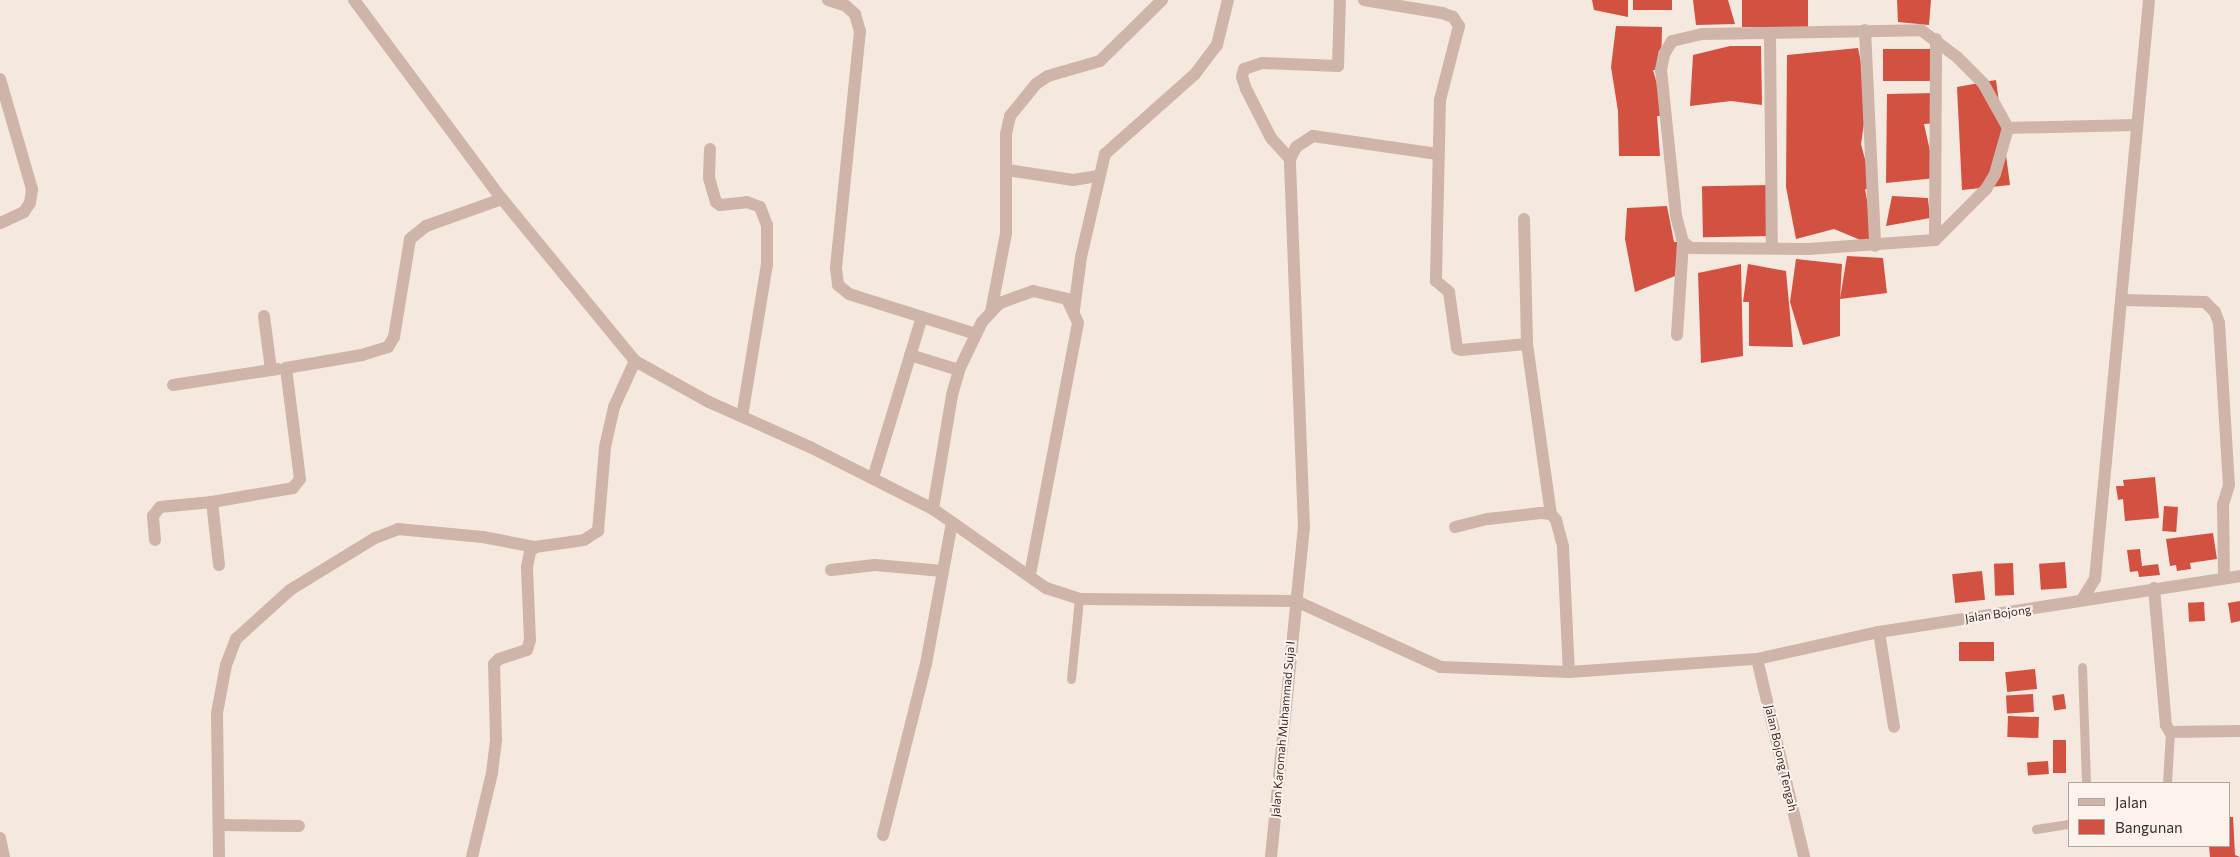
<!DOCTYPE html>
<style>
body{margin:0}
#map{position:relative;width:2240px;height:857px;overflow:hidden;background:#f5e8df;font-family:Commissioner,sans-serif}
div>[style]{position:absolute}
.building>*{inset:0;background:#d25140;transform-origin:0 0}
.lane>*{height:9px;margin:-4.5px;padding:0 4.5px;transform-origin:4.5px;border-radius:4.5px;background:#cfb5a9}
.street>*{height:12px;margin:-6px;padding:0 6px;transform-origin:6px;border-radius:6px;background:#cfb5a9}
span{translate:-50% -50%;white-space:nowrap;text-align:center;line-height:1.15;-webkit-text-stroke:4px #fcf3ec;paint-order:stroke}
.street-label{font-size:12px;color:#3c2d29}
.legend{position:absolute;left:2068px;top:782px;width:162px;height:65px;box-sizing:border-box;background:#fcf3ec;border:1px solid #afa49e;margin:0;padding:6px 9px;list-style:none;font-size:15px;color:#3c2d29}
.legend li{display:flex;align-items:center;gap:10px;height:25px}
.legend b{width:25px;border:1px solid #afa49e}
</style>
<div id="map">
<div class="building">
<i style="clip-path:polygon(1592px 0,1628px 0,1628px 17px,1594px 10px)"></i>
<i style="left:1633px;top:0;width:39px;height:10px"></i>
<i style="clip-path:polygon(1693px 0,1728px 0,1735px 24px,1696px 25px)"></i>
<i style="left:1742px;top:0;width:66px;height:27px"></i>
<i style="clip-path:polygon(1897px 0,1931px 0,1929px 25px,1898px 22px)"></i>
<i style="clip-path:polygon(1616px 26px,1662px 27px,1661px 70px,1653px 70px,1666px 116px,1657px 116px,1660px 156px,1619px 156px,1618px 111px,1611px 67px)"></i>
<i style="clip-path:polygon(1730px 46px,1761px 46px,1762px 105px,1731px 101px,1690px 106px,1693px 55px)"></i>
<i style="clip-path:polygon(1858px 48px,1868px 96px,1861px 144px,1873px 190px,1865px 189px,1875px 246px,1834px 229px,1796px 239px,1786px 187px,1787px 55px)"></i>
<i style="left:1936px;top:49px;width:32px;height:53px;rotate:90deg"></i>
<i style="clip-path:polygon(1996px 80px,2010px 185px,1962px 190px,1957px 87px)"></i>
<i style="clip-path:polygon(1936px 93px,1936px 123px,1924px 124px,1936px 178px,1886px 183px,1887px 94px)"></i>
<i style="left:1771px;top:185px;width:51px;height:69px;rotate:89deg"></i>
<i style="clip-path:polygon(1892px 196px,1928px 198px,1930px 218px,1886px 226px)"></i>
<i style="clip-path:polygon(1667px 206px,1674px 242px,1683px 242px,1680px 274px,1635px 292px,1625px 239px,1627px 208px)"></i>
<i style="clip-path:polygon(1847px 256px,1883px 258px,1887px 293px,1840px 299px,1840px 336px,1803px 345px,1790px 302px,1796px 259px,1842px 264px,1840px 299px)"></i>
<i style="clip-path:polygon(1741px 264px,1743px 356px,1701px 363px,1698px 273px)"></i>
<i style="clip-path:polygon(1748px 264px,1786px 271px,1793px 347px,1749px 346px,1749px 302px,1743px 302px)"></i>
<i style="clip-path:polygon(2155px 477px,2159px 518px,2125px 521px,2123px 499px,2118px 500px,2116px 486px,2124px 486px,2123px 480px)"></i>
<i style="left:2164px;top:506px;width:14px;height:25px;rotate:4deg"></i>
<i style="clip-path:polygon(2213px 533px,2217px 559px,2190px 563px,2191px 569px,2177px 571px,2176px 565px,2170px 566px,2166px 539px)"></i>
<i style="clip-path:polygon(2140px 549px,2142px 566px,2158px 564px,2160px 575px,2139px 577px,2138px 571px,2130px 572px,2127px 550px)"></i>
<i style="left:2065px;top:562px;width:26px;height:26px;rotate:86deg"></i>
<i style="left:2013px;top:563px;width:32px;height:19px;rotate:88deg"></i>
<i style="left:1982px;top:571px;width:29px;height:30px;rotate:84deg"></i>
<i style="clip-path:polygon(2240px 601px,2240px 621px,2231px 623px,2228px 603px)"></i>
<i style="left:2204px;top:602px;width:19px;height:16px;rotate:87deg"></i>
<i style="left:1994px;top:642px;width:19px;height:35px;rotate:90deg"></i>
<i style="left:2035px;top:669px;width:20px;height:30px;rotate:84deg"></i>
<i style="left:2033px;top:694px;width:18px;height:27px;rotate:87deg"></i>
<i style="left:2064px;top:694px;width:15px;height:12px;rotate:82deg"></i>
<i style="left:2008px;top:716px;width:31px;height:21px;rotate:2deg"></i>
<i style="left:2053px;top:740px;width:13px;height:33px"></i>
<i style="left:2048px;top:761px;width:13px;height:21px;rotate:86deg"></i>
<i style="clip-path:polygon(2229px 817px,2233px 817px,2235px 855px,2240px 857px,2210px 857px,2209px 846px,2229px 846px)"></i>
</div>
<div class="lane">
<i style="left:2082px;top:667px;width:116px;rotate:88deg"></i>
<i style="left:1071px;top:679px;width:80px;rotate:-84.3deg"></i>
<i style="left:2167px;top:783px;width:51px;rotate:-86.6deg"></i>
<i style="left:2036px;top:829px;width:33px;rotate:-9deg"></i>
</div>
<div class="street">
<i style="left:354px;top:0;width:248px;rotate:53.4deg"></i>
<i style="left:502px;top:199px;width:210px;rotate:50.6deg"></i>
<i style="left:635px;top:361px;width:85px;rotate:29deg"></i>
<i style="left:709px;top:402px;width:111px;rotate:24deg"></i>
<i style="left:810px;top:447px;width:138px;rotate:26.8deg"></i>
<i style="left:933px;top:509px;width:138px;rotate:35deg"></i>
<i style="left:1046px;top:588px;width:35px;rotate:18deg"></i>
<i style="left:1079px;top:599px;width:217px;rotate:0.5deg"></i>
<i style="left:1296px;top:601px;width:159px;rotate:24.5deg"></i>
<i style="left:1441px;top:667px;width:128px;rotate:2.2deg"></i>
<i style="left:1569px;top:672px;width:188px;rotate:-4deg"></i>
<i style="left:1757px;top:659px;width:125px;rotate:-12.5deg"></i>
<i style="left:1879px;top:632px;width:365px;rotate:-8.8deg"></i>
<i style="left:828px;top:0;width:19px;rotate:18deg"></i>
<i style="left:846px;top:6px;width:12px;rotate:42deg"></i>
<i style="left:855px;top:14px;width:18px;rotate:74deg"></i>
<i style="left:860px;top:31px;width:238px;rotate:95.8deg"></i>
<i style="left:836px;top:268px;width:17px;rotate:83deg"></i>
<i style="left:838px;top:285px;width:14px;rotate:39deg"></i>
<i style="left:849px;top:294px;width:133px;rotate:17.5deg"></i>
<i style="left:1364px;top:0;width:79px;rotate:9.5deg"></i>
<i style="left:1442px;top:13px;width:12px;rotate:20deg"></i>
<i style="left:1453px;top:17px;width:11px;rotate:56deg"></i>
<i style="left:1459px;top:26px;width:76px;rotate:104.4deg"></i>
<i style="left:1440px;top:100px;width:181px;rotate:91.3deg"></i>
<i style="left:1436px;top:281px;width:17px;rotate:40deg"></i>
<i style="left:1449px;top:292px;width:57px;rotate:81.9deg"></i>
<i style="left:1457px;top:348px;width:4px;rotate:27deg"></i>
<i style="left:1461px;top:350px;width:66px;rotate:-5.2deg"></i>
<i style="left:1865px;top:30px;width:216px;rotate:87.3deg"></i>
<i style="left:1770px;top:35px;width:212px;rotate:89.5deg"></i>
<i style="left:0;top:79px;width:115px;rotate:73.8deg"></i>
<i style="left:32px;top:189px;width:14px;rotate:98deg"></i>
<i style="left:30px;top:203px;width:11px;rotate:124deg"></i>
<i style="left:24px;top:212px;width:26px;rotate:155deg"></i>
<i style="left:2008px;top:128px;width:48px;rotate:105.8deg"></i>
<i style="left:1995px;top:174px;width:17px;rotate:121deg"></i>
<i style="left:1986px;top:189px;width:72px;rotate:135deg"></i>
<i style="left:1935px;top:240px;width:127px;rotate:175.9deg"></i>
<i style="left:1808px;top:249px;width:117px;rotate:-179.5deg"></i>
<i style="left:1691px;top:248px;width:10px;rotate:-143deg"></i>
<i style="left:1683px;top:242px;width:28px;rotate:-105deg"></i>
<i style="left:1676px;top:215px;width:146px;rotate:-95.9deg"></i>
<i style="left:1661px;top:70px;width:16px;rotate:-79deg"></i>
<i style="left:1664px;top:54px;width:15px;rotate:-58deg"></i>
<i style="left:1672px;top:41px;width:31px;rotate:-13deg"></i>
<i style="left:1702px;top:34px;width:219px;rotate:-1deg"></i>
<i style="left:1921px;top:30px;width:45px;rotate:36.9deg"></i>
<i style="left:1957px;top:57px;width:37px;rotate:45deg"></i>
<i style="left:1983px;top:83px;width:51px;rotate:60.9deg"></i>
<i style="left:2008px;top:128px;width:127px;rotate:-1.4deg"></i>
<i style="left:710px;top:149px;width:29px;rotate:92deg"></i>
<i style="left:709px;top:178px;width:25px;rotate:74deg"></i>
<i style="left:716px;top:202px;width:5px;rotate:37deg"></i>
<i style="left:720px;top:205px;width:27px;rotate:-6deg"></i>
<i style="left:747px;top:202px;width:14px;rotate:21deg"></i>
<i style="left:760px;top:207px;width:19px;rotate:69deg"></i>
<i style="left:767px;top:225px;width:39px;rotate:90deg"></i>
<i style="left:767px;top:264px;width:154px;rotate:99.3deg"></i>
<i style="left:1290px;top:159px;width:28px;rotate:-132deg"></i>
<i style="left:1271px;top:138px;width:55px;rotate:-117deg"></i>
<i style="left:1246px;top:89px;width:13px;rotate:-108deg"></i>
<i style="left:1242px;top:77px;width:8px;rotate:-76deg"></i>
<i style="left:1244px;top:69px;width:19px;rotate:-18deg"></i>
<i style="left:1262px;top:63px;width:76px;rotate:2.3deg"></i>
<i style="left:1338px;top:66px;width:66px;rotate:-88.3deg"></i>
<i style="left:1007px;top:170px;width:67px;rotate:8.6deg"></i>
<i style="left:1073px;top:180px;width:26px;rotate:-9deg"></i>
<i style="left:1524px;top:219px;width:125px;rotate:88.6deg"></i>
<i style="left:1527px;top:344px;width:172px;rotate:82deg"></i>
<i style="left:1935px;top:240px;width:201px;rotate:-89.7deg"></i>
<i style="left:2123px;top:300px;width:82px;rotate:1.4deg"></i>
<i style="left:2205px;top:302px;width:14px;rotate:45deg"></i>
<i style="left:2215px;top:312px;width:12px;rotate:70deg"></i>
<i style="left:2219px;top:323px;width:162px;rotate:86.5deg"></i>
<i style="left:2229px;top:485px;width:21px;rotate:107deg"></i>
<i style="left:2223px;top:505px;width:72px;rotate:89.2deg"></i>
<i style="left:1074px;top:310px;width:53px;rotate:-82.5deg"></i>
<i style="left:1081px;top:257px;width:106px;rotate:-76.9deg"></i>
<i style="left:1105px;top:154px;width:120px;rotate:-41.6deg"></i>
<i style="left:1195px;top:74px;width:36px;rotate:-53deg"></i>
<i style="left:1217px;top:45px;width:46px;rotate:-76.3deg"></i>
<i style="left:991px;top:312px;width:80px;rotate:-79.2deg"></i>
<i style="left:1006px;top:233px;width:99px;rotate:-90deg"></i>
<i style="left:1006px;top:134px;width:18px;rotate:-77deg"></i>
<i style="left:1010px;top:116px;width:41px;rotate:-50.9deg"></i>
<i style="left:1036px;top:84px;width:14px;rotate:-34deg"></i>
<i style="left:1048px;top:76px;width:54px;rotate:-16.1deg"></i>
<i style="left:1100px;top:61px;width:87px;rotate:-44.5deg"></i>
<i style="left:264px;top:316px;width:54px;rotate:82.6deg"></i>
<i style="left:271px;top:370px;width:7px;rotate:-8deg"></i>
<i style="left:1677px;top:335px;width:93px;rotate:-86.3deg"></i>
<i style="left:910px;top:355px;width:51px;rotate:17deg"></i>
<i style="left:173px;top:385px;width:99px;rotate:-8.7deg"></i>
<i style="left:873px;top:478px;width:168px;rotate:-73.1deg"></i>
<i style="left:933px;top:509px;width:116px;rotate:-80.5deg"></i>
<i style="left:952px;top:395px;width:26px;rotate:-74deg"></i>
<i style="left:959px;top:370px;width:53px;rotate:-64.4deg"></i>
<i style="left:982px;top:322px;width:26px;rotate:-47deg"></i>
<i style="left:1000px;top:303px;width:35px;rotate:-20deg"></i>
<i style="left:1033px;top:291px;width:35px;rotate:13deg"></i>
<i style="left:1067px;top:299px;width:26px;rotate:65deg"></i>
<i style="left:1078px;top:323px;width:257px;rotate:100.8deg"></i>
<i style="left:1455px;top:527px;width:34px;rotate:-14deg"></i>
<i style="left:1488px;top:519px;width:53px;rotate:-6.5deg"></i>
<i style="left:1541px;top:513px;width:10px;rotate:6deg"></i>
<i style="left:1551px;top:514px;width:8px;rotate:50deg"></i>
<i style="left:1556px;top:520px;width:28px;rotate:75deg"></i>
<i style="left:1563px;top:547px;width:125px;rotate:87.3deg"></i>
<i style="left:155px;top:540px;width:24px;rotate:-95deg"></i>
<i style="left:153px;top:516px;width:11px;rotate:-52deg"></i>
<i style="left:160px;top:507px;width:52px;rotate:-5.5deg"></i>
<i style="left:219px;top:565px;width:63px;rotate:-96.3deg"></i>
<i style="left:212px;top:502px;width:82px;rotate:-9.8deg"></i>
<i style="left:293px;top:488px;width:11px;rotate:-52deg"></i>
<i style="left:300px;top:479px;width:112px;rotate:-97.2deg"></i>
<i style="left:286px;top:368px;width:77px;rotate:-9.7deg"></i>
<i style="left:362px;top:355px;width:27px;rotate:-17deg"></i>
<i style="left:388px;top:347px;width:12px;rotate:-59deg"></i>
<i style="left:394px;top:337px;width:99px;rotate:-80.7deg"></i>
<i style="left:410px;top:239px;width:21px;rotate:-39deg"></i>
<i style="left:426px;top:226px;width:81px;rotate:-19.6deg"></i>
<i style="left:831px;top:570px;width:44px;rotate:-6.5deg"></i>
<i style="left:875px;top:565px;width:68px;rotate:5deg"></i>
<i style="left:2154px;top:588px;width:138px;rotate:85deg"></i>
<i style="left:2166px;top:725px;width:8px;rotate:60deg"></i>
<i style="left:2170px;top:732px;width:70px;rotate:-0.8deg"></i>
<i style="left:2083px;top:598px;width:22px;rotate:-58deg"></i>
<i style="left:2095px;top:579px;width:582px;rotate:-84.67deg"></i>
<i style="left:1879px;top:632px;width:96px;rotate:81deg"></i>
<i style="left:1757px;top:659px;width:204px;rotate:76.6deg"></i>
<i style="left:220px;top:825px;width:79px;rotate:0.7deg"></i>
<i style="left:883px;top:835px;width:176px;rotate:-75.9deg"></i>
<i style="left:926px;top:664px;width:143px;rotate:-79.6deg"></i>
<i style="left:0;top:838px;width:19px;rotate:78deg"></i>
<i style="left:219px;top:857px;width:144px;rotate:-90.8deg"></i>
<i style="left:217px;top:713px;width:49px;rotate:-79.4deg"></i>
<i style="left:226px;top:665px;width:28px;rotate:-69deg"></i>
<i style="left:236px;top:639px;width:73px;rotate:-42.2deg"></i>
<i style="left:290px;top:590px;width:100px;rotate:-31.5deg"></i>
<i style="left:375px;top:538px;width:25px;rotate:-21deg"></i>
<i style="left:398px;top:529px;width:85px;rotate:5.4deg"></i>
<i style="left:483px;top:537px;width:53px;rotate:10.9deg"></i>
<i style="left:472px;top:857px;width:86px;rotate:-76.6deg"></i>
<i style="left:492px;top:773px;width:34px;rotate:-83deg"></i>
<i style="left:496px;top:739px;width:75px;rotate:-91.5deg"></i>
<i style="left:494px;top:664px;width:7px;rotate:-45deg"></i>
<i style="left:499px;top:659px;width:29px;rotate:-18deg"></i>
<i style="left:527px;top:650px;width:10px;rotate:-73deg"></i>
<i style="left:530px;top:640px;width:73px;rotate:-92.4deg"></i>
<i style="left:527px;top:567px;width:15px;rotate:-79deg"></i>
<i style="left:530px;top:552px;width:7px;rotate:-45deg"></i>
<i style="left:535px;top:547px;width:49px;rotate:-8.1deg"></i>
<i style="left:584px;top:540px;width:17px;rotate:-33deg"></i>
<i style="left:598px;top:531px;width:84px;rotate:-85.2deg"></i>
<i style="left:605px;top:447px;width:41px;rotate:-77.3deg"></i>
<i style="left:614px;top:407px;width:51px;rotate:-65.5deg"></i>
<i style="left:1271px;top:857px;width:331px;rotate:-84.3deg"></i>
<i style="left:1304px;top:528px;width:369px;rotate:-92.2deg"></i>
<i style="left:1290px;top:159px;width:13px;rotate:-63deg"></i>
<i style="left:1296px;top:147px;width:20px;rotate:-33deg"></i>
<i style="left:1313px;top:136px;width:126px;rotate:8.2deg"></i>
</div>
<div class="street-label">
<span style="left:1998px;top:614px;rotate:-8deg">Jalan Bojong</span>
<span style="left:1283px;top:729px;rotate:-85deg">Jalan Karomah Muhammad Suja I</span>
<span style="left:1781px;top:758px;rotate:77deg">Jalan Bojong Tengah</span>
</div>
<ul class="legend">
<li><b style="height:6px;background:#cfb5a9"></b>Jalan</li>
<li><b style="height:14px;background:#d25140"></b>Bangunan</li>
</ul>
</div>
